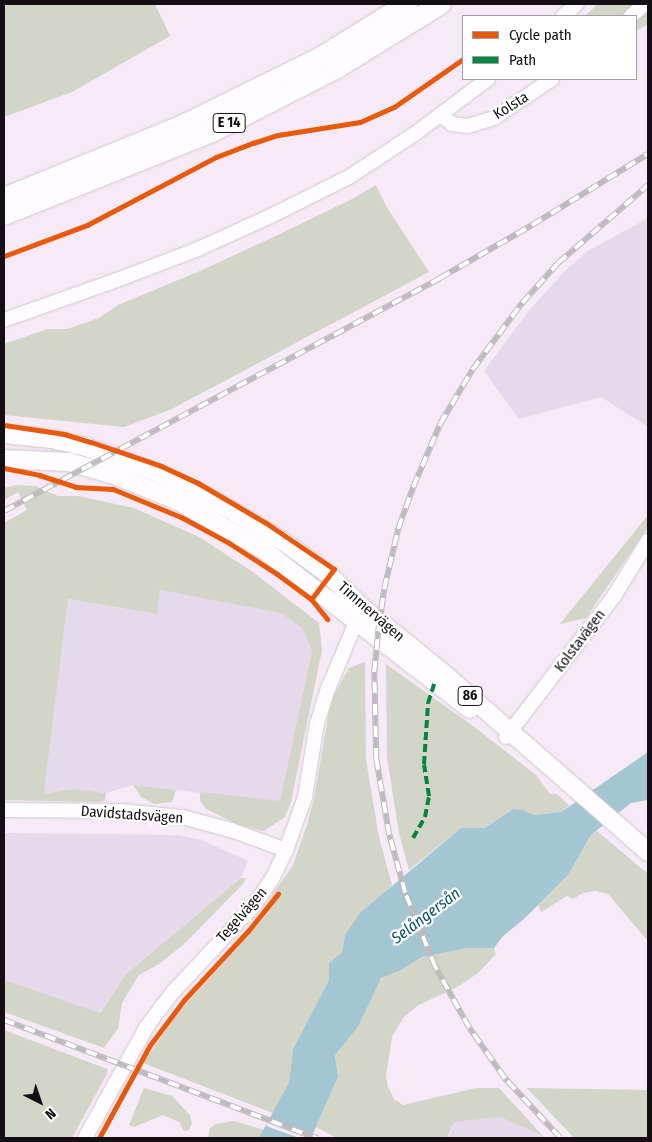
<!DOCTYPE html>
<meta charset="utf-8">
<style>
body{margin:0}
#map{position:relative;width:652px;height:1142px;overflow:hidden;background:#f5eaf5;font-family:"Fira Sans Condensed",sans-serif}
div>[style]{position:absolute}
.industrial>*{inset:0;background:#e4daeb}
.green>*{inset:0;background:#d2d5c7}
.water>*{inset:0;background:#a4c6d3}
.pier>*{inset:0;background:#f5eaf5}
.roads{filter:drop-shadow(0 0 1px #cfc6cf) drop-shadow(0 0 1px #cfc6cf)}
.minor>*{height:14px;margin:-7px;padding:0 7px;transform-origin:7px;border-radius:7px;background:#fefcfe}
.major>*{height:18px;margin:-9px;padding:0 9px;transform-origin:9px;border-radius:9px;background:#fefcfe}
.highway>*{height:20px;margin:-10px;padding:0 10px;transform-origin:10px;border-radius:10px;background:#fefcfe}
.rail>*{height:5.5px;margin-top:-2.75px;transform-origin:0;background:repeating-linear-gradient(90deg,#fff 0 11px,#bebabe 0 22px);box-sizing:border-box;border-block:1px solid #bebabe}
.quiet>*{height:4px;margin-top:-2px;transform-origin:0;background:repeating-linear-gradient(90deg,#00873e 0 8px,transparent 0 12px)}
.cycleway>*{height:5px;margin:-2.5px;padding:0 2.5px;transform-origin:2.5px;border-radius:2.5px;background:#e8590c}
span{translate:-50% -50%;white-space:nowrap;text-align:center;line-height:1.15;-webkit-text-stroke:4.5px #fff;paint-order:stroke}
.shield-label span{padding:1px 4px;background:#fff;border:1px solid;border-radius:4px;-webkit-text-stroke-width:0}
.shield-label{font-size:14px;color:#150e14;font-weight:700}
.street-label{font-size:15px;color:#150e14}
.water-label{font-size:16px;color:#055362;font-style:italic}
.frame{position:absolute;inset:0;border:5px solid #150e14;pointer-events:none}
.legend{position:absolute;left:462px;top:15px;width:175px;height:65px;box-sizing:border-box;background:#fff;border:1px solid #a19fa1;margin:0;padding:6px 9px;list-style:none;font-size:15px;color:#150e14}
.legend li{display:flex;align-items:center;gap:10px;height:25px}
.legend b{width:25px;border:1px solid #a19fa1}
.north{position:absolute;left:15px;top:1077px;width:50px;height:50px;-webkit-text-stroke:4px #fff;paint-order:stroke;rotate:139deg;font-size:14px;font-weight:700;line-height:20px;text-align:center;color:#150e14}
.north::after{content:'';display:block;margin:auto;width:18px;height:22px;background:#150e14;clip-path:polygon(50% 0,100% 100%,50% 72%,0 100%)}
</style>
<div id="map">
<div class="industrial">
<i style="clip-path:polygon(648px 218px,648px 427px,601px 397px,519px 419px,484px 371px,530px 309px,566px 270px,588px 251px)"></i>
<i style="clip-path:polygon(160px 590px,282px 613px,302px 628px,312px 650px,280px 802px,133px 785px,106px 793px,72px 789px,44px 794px,68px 599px,156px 614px)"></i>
<i style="clip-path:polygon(4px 833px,177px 835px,202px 840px,248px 861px,241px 878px,126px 974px,99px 1013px,4px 980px)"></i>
<i style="clip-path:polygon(500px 1117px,545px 1138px,448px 1138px,454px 1122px)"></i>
</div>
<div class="green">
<i style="clip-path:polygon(4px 4px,155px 4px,170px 36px,72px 92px,4px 117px)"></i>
<i style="clip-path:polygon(598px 4px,648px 4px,648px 24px,636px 31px,636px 16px,585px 16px)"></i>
<i style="clip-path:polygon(376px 185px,386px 206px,429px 272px,172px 409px,124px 427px,4px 415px,4px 344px,48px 329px,67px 329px,99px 318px,118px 305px,200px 271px,282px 233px,352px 199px)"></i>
<i style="clip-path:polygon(17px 485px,35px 486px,58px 496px,78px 496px,134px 508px,199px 537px,250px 570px,319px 623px,322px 650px,291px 802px,285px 817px,264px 831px,239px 825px,206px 809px,200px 801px,200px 792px,280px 801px,312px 650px,302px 628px,281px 613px,160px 590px,157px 614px,68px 599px,44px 794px,72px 789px,106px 793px,105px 800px,99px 802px,4px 800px,4px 523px,27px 510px,18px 492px,4px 500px,4px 488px)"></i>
<i style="clip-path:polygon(648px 515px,648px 527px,586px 618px,560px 624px)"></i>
<i style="clip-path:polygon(365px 662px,366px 760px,379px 837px,392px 885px,345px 935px,342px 952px,329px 963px,329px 980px,293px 1049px,289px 1082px,273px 1113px,143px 1063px,177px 1014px,269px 912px,267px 903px,293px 865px,307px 825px,314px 799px,329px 712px,334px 695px,349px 668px)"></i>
<i style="clip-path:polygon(386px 664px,473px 726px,536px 775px,550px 794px,557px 794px,569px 805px,561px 812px,534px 815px,524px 810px,513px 809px,485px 828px,461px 828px,409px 870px,399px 833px,387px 757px)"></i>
<i style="clip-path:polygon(133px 785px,176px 790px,172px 802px,154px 804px,141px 797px)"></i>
<i style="clip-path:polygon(597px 831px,648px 874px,648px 941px,608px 894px,595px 891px,583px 893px,573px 899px,567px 896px,541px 912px,538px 905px,568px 875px,591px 835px)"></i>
<i style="clip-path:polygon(241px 878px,246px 878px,244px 883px,183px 945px,159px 964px,139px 975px,122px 1003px,118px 1029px,104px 1048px,4px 1012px,4px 980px,100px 1013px,126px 974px)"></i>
<i style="clip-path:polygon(468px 948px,494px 948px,496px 954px,478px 973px,459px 986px,417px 1006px,403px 1018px,392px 1037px,386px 1076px,388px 1087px,394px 1099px,403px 1105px,476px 1088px,499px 1088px,544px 1137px,500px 1117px,454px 1122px,447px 1138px,337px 1138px,316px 1127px,338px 1077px,335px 1055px,358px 1027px,381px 977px,401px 970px,422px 957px)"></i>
<i style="clip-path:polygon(4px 1030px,107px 1069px,108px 1072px,72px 1138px,4px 1138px)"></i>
<i style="clip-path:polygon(144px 1088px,172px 1096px,190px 1115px,192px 1123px,189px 1130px,184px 1131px,179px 1122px,163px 1115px,134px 1127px,129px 1125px)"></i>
<i style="clip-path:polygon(527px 1088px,648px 1090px,648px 1138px,574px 1138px)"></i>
<i style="clip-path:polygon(234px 1121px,264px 1130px,259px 1138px,208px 1138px,210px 1128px,216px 1124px)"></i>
</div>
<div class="water">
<i style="clip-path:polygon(648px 752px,648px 800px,631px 803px,591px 835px,568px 875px,525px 918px,503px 936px,494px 948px,468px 948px,422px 957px,401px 970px,381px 978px,358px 1027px,335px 1055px,338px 1077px,311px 1138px,259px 1138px,289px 1082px,293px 1049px,329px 980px,329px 963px,342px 952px,345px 935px,360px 913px,461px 828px,485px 828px,513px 809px,524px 810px,534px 815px,561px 812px)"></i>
</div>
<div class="pier">
<i style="clip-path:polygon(269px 1120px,312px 1136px,311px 1138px,299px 1138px,266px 1126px)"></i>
</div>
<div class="roads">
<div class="minor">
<i style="left:563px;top:16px;width:18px;rotate:-41deg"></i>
<i style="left:631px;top:16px;width:18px;rotate:-41deg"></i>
<i style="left:441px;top:115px;width:14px;rotate:39deg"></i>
<i style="left:452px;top:124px;width:16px;rotate:7deg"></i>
<i style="left:468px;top:126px;width:27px;rotate:-17deg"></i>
<i style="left:494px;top:118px;width:70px;rotate:-33.9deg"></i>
<i style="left:4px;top:320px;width:120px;rotate:-19.5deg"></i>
<i style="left:117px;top:280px;width:87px;rotate:-20.9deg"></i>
<i style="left:198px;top:249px;width:82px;rotate:-24.4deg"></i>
<i style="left:273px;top:215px;width:85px;rotate:-26.6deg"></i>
<i style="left:349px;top:177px;width:80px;rotate:-33.3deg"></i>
<i style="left:416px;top:133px;width:90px;rotate:-36.9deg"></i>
<i style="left:506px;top:737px;width:178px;rotate:-52.5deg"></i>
<i style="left:614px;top:596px;width:65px;rotate:-58.3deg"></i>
<i style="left:4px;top:810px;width:117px;rotate:0.5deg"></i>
<i style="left:121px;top:811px;width:61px;rotate:5.6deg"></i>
<i style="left:182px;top:817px;width:51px;rotate:14.9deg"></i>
<i style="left:231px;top:830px;width:59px;rotate:20deg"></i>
<i style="left:85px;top:1138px;width:128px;rotate:-61deg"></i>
<i style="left:147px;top:1026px;width:43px;rotate:-52.6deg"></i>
<i style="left:173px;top:992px;width:120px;rotate:-47deg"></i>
<i style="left:255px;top:904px;width:32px;rotate:-56deg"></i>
<i style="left:273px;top:877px;width:30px;rotate:-64deg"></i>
<i style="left:286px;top:850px;width:56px;rotate:-70.3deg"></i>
<i style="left:305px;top:797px;width:74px;rotate:-80.7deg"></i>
<i style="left:317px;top:724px;width:37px;rotate:-73deg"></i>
<i style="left:328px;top:689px;width:73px;rotate:-67.3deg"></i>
<i style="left:356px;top:622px;width:11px;rotate:-56deg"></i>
</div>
<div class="major">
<i style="left:4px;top:434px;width:48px;rotate:5.9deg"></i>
<i style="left:52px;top:439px;width:32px;rotate:13deg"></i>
<i style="left:83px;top:446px;width:80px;rotate:19.8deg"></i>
<i style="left:158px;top:473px;width:80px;rotate:26.9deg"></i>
<i style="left:229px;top:509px;width:68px;rotate:31.1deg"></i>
<i style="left:287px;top:544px;width:52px;rotate:36.4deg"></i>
<i style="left:329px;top:575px;width:49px;rotate:44.2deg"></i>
<i style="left:364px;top:609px;width:102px;rotate:39deg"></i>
<i style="left:443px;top:673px;width:272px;rotate:41.1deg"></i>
<i style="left:4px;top:459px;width:65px;rotate:2.6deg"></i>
<i style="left:69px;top:462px;width:47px;rotate:16.1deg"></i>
<i style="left:114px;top:475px;width:69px;rotate:22.1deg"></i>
<i style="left:178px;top:501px;width:99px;rotate:29.7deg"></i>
<i style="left:264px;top:550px;width:260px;rotate:37.7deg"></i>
</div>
<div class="highway">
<i style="left:4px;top:198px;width:191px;rotate:-22.1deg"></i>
<i style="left:181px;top:126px;width:153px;rotate:-26.1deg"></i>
<i style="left:318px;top:59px;width:105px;rotate:-31.7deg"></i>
<i style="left:4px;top:215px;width:224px;rotate:-21.8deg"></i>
<i style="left:212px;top:132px;width:140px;rotate:-27.1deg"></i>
<i style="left:337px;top:68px;width:122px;rotate:-31.6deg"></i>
</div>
</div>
<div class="rail">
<i style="left:4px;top:511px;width:494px;rotate:-28.1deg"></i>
<i style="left:440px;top:278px;width:106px;rotate:-29.9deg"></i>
<i style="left:532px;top:225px;width:136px;rotate:-31.5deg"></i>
<i style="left:4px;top:1020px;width:335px;rotate:20.7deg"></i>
<i style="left:560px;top:1138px;width:81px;rotate:-133deg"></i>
<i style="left:505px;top:1079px;width:62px;rotate:-125.2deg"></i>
<i style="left:469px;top:1028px;width:70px;rotate:-119.1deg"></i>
<i style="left:435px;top:967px;width:80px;rotate:-112.1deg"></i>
<i style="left:405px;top:893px;width:60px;rotate:-105.4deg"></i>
<i style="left:389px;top:835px;width:77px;rotate:-99.7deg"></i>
<i style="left:376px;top:759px;width:87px;rotate:-91.3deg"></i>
<i style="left:374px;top:672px;width:41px;rotate:-84.4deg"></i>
<i style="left:378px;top:631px;width:42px;rotate:-81.9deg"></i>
<i style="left:384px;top:589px;width:62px;rotate:-76.9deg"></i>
<i style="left:398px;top:529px;width:45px;rotate:-70.3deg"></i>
<i style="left:413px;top:487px;width:69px;rotate:-66.8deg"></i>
<i style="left:440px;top:424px;width:63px;rotate:-59.3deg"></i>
<i style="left:472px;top:370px;width:84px;rotate:-53.3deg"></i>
<i style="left:522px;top:303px;width:54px;rotate:-48deg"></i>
<i style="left:558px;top:263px;width:119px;rotate:-40.9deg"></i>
</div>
<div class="quiet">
<i style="left:413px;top:838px;width:24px;rotate:-60deg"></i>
<i style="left:425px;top:817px;width:21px;rotate:-79deg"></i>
<i style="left:429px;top:796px;width:32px;rotate:-99deg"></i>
<i style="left:424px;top:764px;width:61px;rotate:-86.2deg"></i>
<i style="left:428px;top:703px;width:20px;rotate:-72deg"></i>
</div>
<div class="cycleway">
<i style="left:4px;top:256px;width:89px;rotate:-20.5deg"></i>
<i style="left:87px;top:225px;width:146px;rotate:-27.8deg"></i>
<i style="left:216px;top:157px;width:40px;rotate:-21deg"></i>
<i style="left:253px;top:143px;width:26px;rotate:-18deg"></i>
<i style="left:278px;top:135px;width:83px;rotate:-9deg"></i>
<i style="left:360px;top:122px;width:37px;rotate:-24deg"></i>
<i style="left:394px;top:107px;width:84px;rotate:-34.8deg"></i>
<i style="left:4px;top:425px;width:61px;rotate:8.5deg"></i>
<i style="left:64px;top:434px;width:28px;rotate:17deg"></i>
<i style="left:91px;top:442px;width:74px;rotate:18.9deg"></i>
<i style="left:161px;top:466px;width:41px;rotate:24.7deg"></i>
<i style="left:198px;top:483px;width:79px;rotate:30.5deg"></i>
<i style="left:266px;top:523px;width:82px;rotate:34.1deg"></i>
<i style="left:334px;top:569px;width:38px;rotate:127deg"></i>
<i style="left:4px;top:468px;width:36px;rotate:11deg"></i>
<i style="left:39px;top:475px;width:38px;rotate:18deg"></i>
<i style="left:75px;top:487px;width:38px;rotate:3deg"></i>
<i style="left:113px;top:489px;width:74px;rotate:22.4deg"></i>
<i style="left:181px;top:517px;width:55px;rotate:28.4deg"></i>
<i style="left:229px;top:543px;width:57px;rotate:32.9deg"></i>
<i style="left:277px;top:574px;width:42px;rotate:36.3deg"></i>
<i style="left:311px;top:599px;width:26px;rotate:51deg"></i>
<i style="left:99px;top:1138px;width:106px;rotate:-61.3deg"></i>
<i style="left:150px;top:1045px;width:56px;rotate:-52.9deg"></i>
<i style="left:184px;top:1000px;width:94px;rotate:-47.2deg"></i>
<i style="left:248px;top:931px;width:48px;rotate:-51deg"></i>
</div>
<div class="shield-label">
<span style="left:229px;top:123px">E 14</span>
<span style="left:470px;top:696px">86</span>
</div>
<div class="street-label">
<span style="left:511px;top:106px;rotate:-32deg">Kolsta</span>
<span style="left:371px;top:612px;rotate:41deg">Timmervägen</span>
<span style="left:580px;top:641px;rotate:-53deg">Kolstavägen</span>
<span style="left:132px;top:815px;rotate:4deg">Davidstadsvägen</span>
<span style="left:242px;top:915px;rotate:-49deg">Tegelvägen</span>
</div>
<div class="water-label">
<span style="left:426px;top:916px;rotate:-37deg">Selångersån</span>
</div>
<div class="frame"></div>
<ul class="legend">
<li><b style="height:6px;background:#e8590c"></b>Cycle path</li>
<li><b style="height:6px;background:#00873e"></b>Path</li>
</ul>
<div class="north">N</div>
</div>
